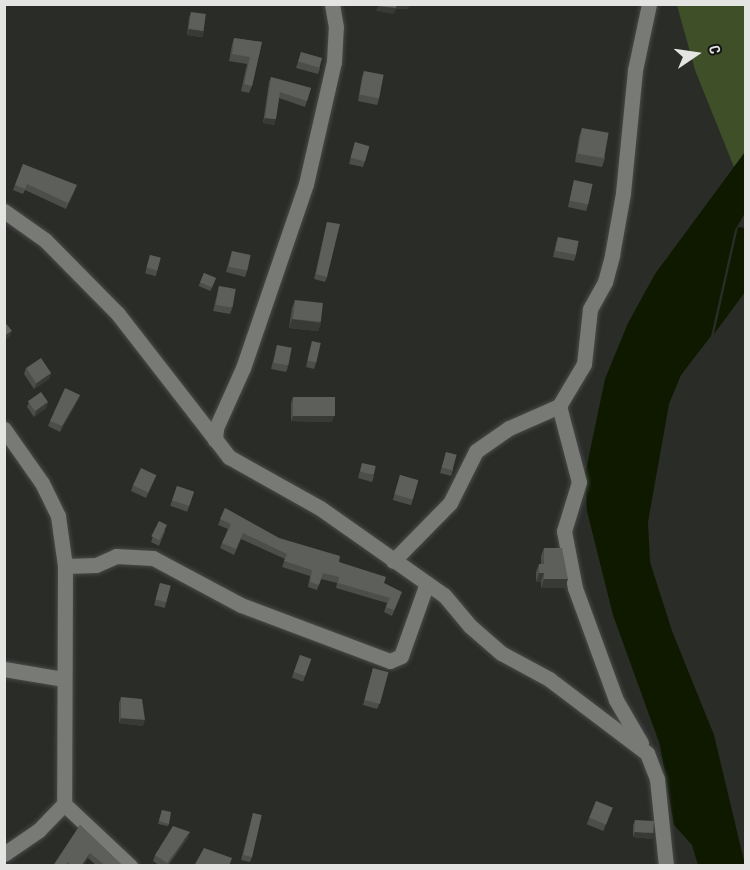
<!DOCTYPE html>
<meta charset="utf-8">
<style>
body{margin:0}
#map{position:relative;width:750px;height:870px;overflow:hidden;background:#2a2c28;font-family:"Sofia Sans Condensed",sans-serif}
div>[style]{position:absolute}
.green>*{inset:0;background:#3f5029}
.water>*{inset:0;background:#0e1900}
.roads{filter:drop-shadow(0 0 2px #494a48) drop-shadow(0 0 2px #494a48)}
.minor>*{height:15px;margin:-7.5px;padding:0 7.5px;transform-origin:7.5px;border-radius:7.5px;background:#787a76}
.wall>*{inset:0;background:#4c4e4a;transform-origin:0 0}
.shaded-wall>*{inset:0;background:#383a36}
.building>*{inset:0;background:#5d5f5b;transform-origin:0 0}
span{translate:-50% -50%;white-space:nowrap;text-align:center;line-height:1.15;-webkit-text-stroke:5px #131412;paint-order:stroke}
.frame{position:absolute;inset:0;border:6px solid #e4e5e3;pointer-events:none}
.north{position:absolute;left:666px;top:24px;width:60px;height:60px;-webkit-text-stroke:4px #131412;paint-order:stroke;rotate:77deg;font-size:16px;font-weight:700;line-height:24px;text-align:center;color:#e4e5e3}
.north::after{content:'';display:block;margin:auto;width:21px;height:27px;background:#e4e5e3;clip-path:polygon(50% 0,100% 100%,50% 72%,0 100%)}
</style>
<div id="map">
<div class="green">
<i style="clip-path:polygon(677px 5px,745px 5px,745px 152px,734px 167px,695px 70px)"></i>
</div>
<div class="water">
<i style="clip-path:polygon(745px 152px,745px 213px,735px 230px,711px 336px,681px 375px,669px 404px,648px 522px,650px 562px,672px 631px,714px 735px,745px 865px,698px 865px,692px 845px,674px 825px,660px 745px,613px 615px,587px 511px,585px 475px,605px 379px,628px 323px,655px 274px)"></i>
<i style="clip-path:polygon(738px 227px,745px 228px,745px 292px,714px 334px)"></i>
</div>
<div class="roads">
<div class="minor">
<i style="left:4px;top:211px;width:50px;rotate:35.3deg"></i>
<i style="left:45px;top:240px;width:104px;rotate:45.4deg"></i>
<i style="left:118px;top:314px;width:181px;rotate:52.2deg"></i>
<i style="left:229px;top:457px;width:104px;rotate:29.3deg"></i>
<i style="left:320px;top:508px;width:151px;rotate:35.1deg"></i>
<i style="left:444px;top:595px;width:40px;rotate:50deg"></i>
<i style="left:470px;top:626px;width:41px;rotate:41.1deg"></i>
<i style="left:501px;top:653px;width:55px;rotate:28.4deg"></i>
<i style="left:549px;top:679px;width:123px;rotate:37.1deg"></i>
<i style="left:647px;top:753px;width:28px;rotate:69deg"></i>
<i style="left:657px;top:779px;width:87px;rotate:84.1deg"></i>
<i style="left:4px;top:429px;width:66px;rotate:54.9deg"></i>
<i style="left:42px;top:483px;width:37px;rotate:64deg"></i>
<i style="left:58px;top:516px;width:50px;rotate:82deg"></i>
<i style="left:65px;top:566px;width:238px;rotate:90.2deg"></i>
<i style="left:64px;top:804px;width:36px;rotate:134deg"></i>
<i style="left:39px;top:830px;width:42px;rotate:145.6deg"></i>
<i style="left:215px;top:440px;width:12px;rotate:-85deg"></i>
<i style="left:216px;top:428px;width:66px;rotate:-65.8deg"></i>
<i style="left:243px;top:368px;width:194px;rotate:-71.1deg"></i>
<i style="left:306px;top:184px;width:125px;rotate:-77.1deg"></i>
<i style="left:334px;top:62px;width:35px;rotate:-87deg"></i>
<i style="left:336px;top:27px;width:23px;rotate:-100deg"></i>
<i style="left:393px;top:561px;width:81px;rotate:-45.5deg"></i>
<i style="left:450px;top:503px;width:58px;rotate:-63.4deg"></i>
<i style="left:476px;top:451px;width:40px;rotate:-34.9deg"></i>
<i style="left:509px;top:428px;width:55px;rotate:-23.7deg"></i>
<i style="left:65px;top:566px;width:31px;rotate:-2deg"></i>
<i style="left:96px;top:565px;width:22px;rotate:-24deg"></i>
<i style="left:116px;top:556px;width:37px;rotate:3deg"></i>
<i style="left:153px;top:558px;width:100px;rotate:28.1deg"></i>
<i style="left:241px;top:605px;width:159px;rotate:20.6deg"></i>
<i style="left:390px;top:661px;width:12px;rotate:-24deg"></i>
<i style="left:401px;top:656px;width:77px;rotate:-70.4deg"></i>
<i style="left:4px;top:669px;width:61px;rotate:9.5deg"></i>
<i style="left:641px;top:743px;width:50px;rotate:-120.2deg"></i>
<i style="left:616px;top:700px;width:119px;rotate:-110.1deg"></i>
<i style="left:575px;top:588px;width:58px;rotate:-100.9deg"></i>
<i style="left:564px;top:531px;width:51px;rotate:-73deg"></i>
<i style="left:579px;top:482px;width:79px;rotate:-104.7deg"></i>
<i style="left:559px;top:406px;width:49px;rotate:-59.2deg"></i>
<i style="left:584px;top:364px;width:55px;rotate:-83.8deg"></i>
<i style="left:590px;top:309px;width:31px;rotate:-61deg"></i>
<i style="left:605px;top:282px;width:28px;rotate:-75deg"></i>
<i style="left:612px;top:255px;width:63px;rotate:-79.9deg"></i>
<i style="left:623px;top:193px;width:124px;rotate:-84.4deg"></i>
<i style="left:635px;top:70px;width:67px;rotate:-78deg"></i>
<i style="left:64px;top:804px;width:91px;rotate:43.2deg"></i>
</div>
</div>
<div class="wall">
<i style="clip-path:polygon(191px 12px,204px 31px,202px 37px,187px 35px,189px 18px)"></i>
<i style="clip-path:polygon(234px 38px,262px 42px,252px 86px,249px 93px,241px 91px,247px 64px,229px 61px,232px 45px)"></i>
<i style="clip-path:polygon(301px 52px,320px 68px,318px 74px,296px 68px)"></i>
<i style="clip-path:polygon(364px 71px,379px 99px,377px 105px,358px 101px,362px 77px)"></i>
<i style="clip-path:polygon(271px 77px,311px 88px,305px 107px,279px 98px,274px 125px,263px 123px,269px 82px)"></i>
<i style="clip-path:polygon(582px 128px,605px 158px,602px 167px,575px 162px,579px 137px)"></i>
<i style="clip-path:polygon(355px 142px,365px 161px,363px 167px,349px 164px)"></i>
<i style="clip-path:polygon(23px 164px,75px 190px,66px 209px,25px 190px,23px 194px,13px 190px)"></i>
<i style="clip-path:polygon(574px 180px,588px 205px,586px 211px,568px 207px)"></i>
<i style="clip-path:polygon(327px 222px,327px 277px,325px 282px,314px 279px)"></i>
<i style="clip-path:polygon(558px 237px,576px 255px,574px 261px,553px 257px,556px 243px)"></i>
<i style="clip-path:polygon(232px 251px,247px 271px,245px 277px,226px 272px)"></i>
<i style="left:150px;top:255px;width:11px;height:19px;rotate:15deg"></i>
<i style="left:204px;top:273px;width:13px;height:14px;rotate:23deg"></i>
<i style="clip-path:polygon(219px 286px,232px 309px,230px 314px,213px 311px)"></i>
<i style="clip-path:polygon(295px 300px,321px 323px,318px 331px,289px 328px,292px 308px)"></i>
<i style="clip-path:polygon(312px 341px,316px 363px,314px 369px,306px 367px)"></i>
<i style="clip-path:polygon(277px 345px,288px 367px,286px 372px,271px 369px)"></i>
<i style="clip-path:polygon(26px 368px,51px 373px,49px 379px,34px 389px,24px 374px)"></i>
<i style="clip-path:polygon(80px 395px,78px 400px,60px 432px,48px 426px,50px 421px)"></i>
<i style="clip-path:polygon(293px 397px,332px 422px,291px 421px,291px 403px)"></i>
<i style="clip-path:polygon(29px 402px,48px 402px,46px 408px,34px 417px,27px 407px)"></i>
<i style="clip-path:polygon(446px 452px,453px 470px,451px 476px,440px 473px)"></i>
<i style="clip-path:polygon(362px 463px,374px 476px,372px 482px,358px 478px)"></i>
<i style="clip-path:polygon(156px 475px,146px 498px,131px 491px,133px 485px)"></i>
<i style="left:400px;top:475px;width:19px;height:26px;rotate:16deg"></i>
<i style="left:177px;top:486px;width:18px;height:21px;rotate:19deg"></i>
<i style="clip-path:polygon(225px 508px,279px 538px,339px 562px,384px 583px,400px 597px,392px 616px,384px 612px,387px 603px,336px 588px,337px 583px,321px 579px,317px 590px,308px 587px,310px 576px,282px 567px,285px 559px,241px 539px,234px 555px,220px 548px,228px 529px,218px 525px)"></i>
<i style="clip-path:polygon(159px 521px,165px 531px,159px 546px,151px 542px)"></i>
<i style="clip-path:polygon(544px 548px,565px 588px,541px 588px,541px 582px,536px 582px,536px 572px,539px 564px,541px 564px,541px 556px)"></i>
<i style="left:160px;top:583px;width:11px;height:23px;rotate:15deg"></i>
<i style="left:300px;top:655px;width:12px;height:24px;rotate:20deg"></i>
<i style="clip-path:polygon(373px 668px,379px 705px,377px 709px,363px 705px)"></i>
<i style="clip-path:polygon(121px 697px,143px 726px,119px 723px,119px 703px)"></i>
<i style="left:596px;top:801px;width:18px;height:25px;rotate:22deg"></i>
<i style="clip-path:polygon(162px 810px,169px 824px,168px 826px,158px 824px)"></i>
<i style="clip-path:polygon(253px 813px,252px 857px,250px 862px,241px 860px)"></i>
<i style="clip-path:polygon(635px 820px,653px 839px,633px 837px,633px 825px)"></i>
<i style="clip-path:polygon(80px 825px,123px 866px,97px 866px,88px 858px,83px 866px,53px 866px)"></i>
<i style="clip-path:polygon(188px 838px,168px 866px,160px 866px,153px 861px,155px 855px)"></i>
</div>
<div class="shaded-wall">
<i style="clip-path:polygon(396px 4px,410px 4px,408px 9px,396px 9px,394px 14px,376px 11px,378px 6px)"></i>
<i style="clip-path:polygon(189px 29px,204px 31px,202px 37px,187px 35px)"></i>
<i style="clip-path:polygon(265px 118px,276px 119px,274px 125px,263px 123px)"></i>
<i style="clip-path:polygon(292px 319px,321px 323px,318px 331px,289px 328px)"></i>
<i style="clip-path:polygon(12px 331px,10px 336px,4px 341px,4px 336px)"></i>
<i style="clip-path:polygon(51px 373px,49px 379px,34px 389px,36px 384px)"></i>
<i style="clip-path:polygon(80px 395px,78px 400px,60px 432px,62px 426px)"></i>
<i style="clip-path:polygon(48px 402px,46px 408px,34px 417px,36px 411px)"></i>
<i style="clip-path:polygon(293px 416px,334px 416px,332px 422px,291px 421px)"></i>
<i style="clip-path:polygon(539px 573px,544px 573px,541px 582px,536px 582px)"></i>
<i style="clip-path:polygon(544px 579px,568px 579px,565px 588px,541px 588px)"></i>
<i style="clip-path:polygon(121px 718px,145px 720px,143px 726px,119px 723px)"></i>
<i style="clip-path:polygon(190px 832px,188px 838px,168px 866px,167px 866px)"></i>
<i style="clip-path:polygon(635px 832px,655px 833px,653px 839px,633px 837px)"></i>
<i style="clip-path:polygon(90px 853px,88px 858px,83px 866px,81px 866px)"></i>
</div>
<div class="building">
<i style="clip-path:polygon(379px 4px,396px 4px,396px 8px,378px 6px)"></i>
<i style="left:191px;top:12px;width:15px;height:17px;rotate:8deg"></i>
<i style="clip-path:polygon(234px 38px,262px 42px,252px 86px,244px 84px,250px 57px,232px 54px)"></i>
<i style="left:301px;top:52px;width:22px;height:10px;rotate:16deg"></i>
<i style="left:364px;top:71px;width:20px;height:24px;rotate:11deg"></i>
<i style="clip-path:polygon(271px 77px,311px 88px,307px 101px,280px 92px,276px 119px,265px 118px)"></i>
<i style="left:582px;top:128px;width:27px;height:26px;rotate:10deg"></i>
<i style="left:355px;top:142px;width:15px;height:16px;rotate:16deg"></i>
<i style="clip-path:polygon(23px 164px,77px 185px,68px 203px,27px 184px,25px 189px,15px 185px)"></i>
<i style="left:574px;top:180px;width:19px;height:21px;rotate:12deg"></i>
<i style="clip-path:polygon(327px 222px,340px 224px,327px 277px,316px 274px)"></i>
<i style="left:558px;top:237px;width:21px;height:14px;rotate:11deg"></i>
<i style="left:232px;top:251px;width:19px;height:16px;rotate:12deg"></i>
<i style="left:150px;top:255px;width:11px;height:13px;rotate:15deg"></i>
<i style="left:204px;top:273px;width:13px;height:10px;rotate:23deg"></i>
<i style="left:219px;top:286px;width:17px;height:19px;rotate:10deg"></i>
<i style="left:295px;top:300px;width:28px;height:19px;rotate:6deg"></i>
<i style="clip-path:polygon(4px 321px,12px 331px,4px 336px)"></i>
<i style="left:312px;top:341px;width:9px;height:20px;rotate:13deg"></i>
<i style="left:277px;top:345px;width:15px;height:18px;rotate:11deg"></i>
<i style="left:41px;top:358px;width:18px;height:18px;rotate:56deg"></i>
<i style="clip-path:polygon(65px 388px,80px 395px,62px 426px,50px 421px)"></i>
<i style="left:41px;top:392px;width:12px;height:16px;rotate:55deg"></i>
<i style="left:293px;top:397px;width:42px;height:19px"></i>
<i style="left:446px;top:452px;width:11px;height:16px;rotate:15deg"></i>
<i style="left:362px;top:463px;width:14px;height:9px;rotate:12deg"></i>
<i style="left:141px;top:468px;width:17px;height:19px;rotate:25deg"></i>
<i style="left:400px;top:475px;width:19px;height:20px;rotate:16deg"></i>
<i style="left:177px;top:486px;width:18px;height:15px;rotate:19deg"></i>
<i style="clip-path:polygon(225px 508px,279px 538px,340px 556px,339px 562px,386px 577px,384px 583px,402px 592px,394px 610px,386px 607px,390px 598px,338px 583px,339px 577px,323px 573px,319px 585px,310px 582px,312px 570px,284px 561px,287px 554px,243px 533px,236px 549px,222px 543px,231px 524px,220px 519px)"></i>
<i style="left:159px;top:521px;width:9px;height:17px;rotate:27deg"></i>
<i style="clip-path:polygon(544px 548px,562px 548px,568px 579px,544px 579px,544px 573px,539px 573px,539px 564px,544px 564px)"></i>
<i style="left:160px;top:583px;width:11px;height:17px;rotate:15deg"></i>
<i style="left:300px;top:655px;width:12px;height:18px;rotate:20deg"></i>
<i style="left:373px;top:668px;width:16px;height:33px;rotate:15deg"></i>
<i style="clip-path:polygon(121px 697px,142px 699px,145px 720px,121px 718px)"></i>
<i style="left:596px;top:801px;width:18px;height:18px;rotate:22deg"></i>
<i style="clip-path:polygon(162px 810px,171px 812px,169px 824px,159px 821px)"></i>
<i style="left:253px;top:813px;width:9px;height:43px;rotate:13deg"></i>
<i style="left:635px;top:820px;width:19px;height:12px;rotate:3deg"></i>
<i style="clip-path:polygon(80px 825px,123px 866px,106px 866px,90px 853px,81px 866px,72px 866px,68px 862px,66px 866px,53px 866px)"></i>
<i style="clip-path:polygon(173px 826px,190px 832px,167px 863px,155px 855px)"></i>
<i style="clip-path:polygon(204px 848px,232px 858px,229px 866px,194px 866px)"></i>
</div>
<div class="frame"></div>
<div class="north">С</div>
</div>
